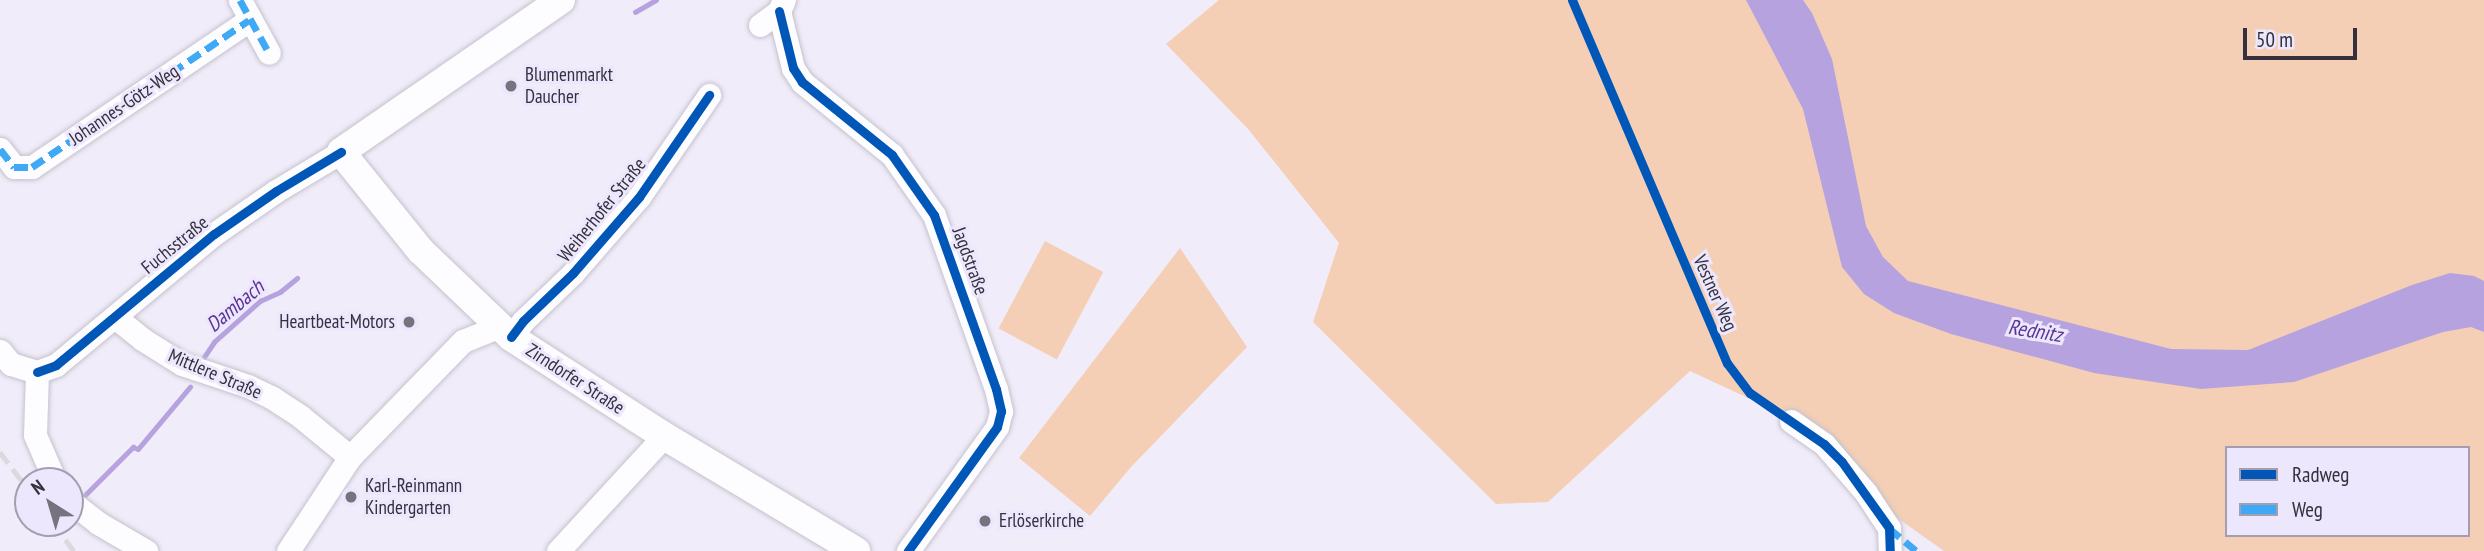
<!DOCTYPE html>
<meta charset="utf-8">
<style>
body{margin:0}
#map{position:relative;width:2484px;height:551px;overflow:hidden;background:#f0ecf9;font-family:"PT Sans Narrow",sans-serif}
div>[style]{position:absolute}
.green>*{inset:0;background:#f4cfb6;transform-origin:0 0}
.water>*{inset:0;background:#b6a2df}
.stream>*{height:4.5px;margin:-2.25px;padding:0 2.25px;transform-origin:2.25px;border-radius:2.25px;background:#b6a2df}
.roads{filter:drop-shadow(0 0 2px #c5c2cd) drop-shadow(0 0 2px #c5c2cd)}
.minor>*{height:23px;margin:-11.5px;padding:0 11.5px;transform-origin:11.5px;border-radius:11.5px;background:#fdfcfe}
.major>*{height:28px;margin:-14px;padding:0 14px;transform-origin:14px;border-radius:14px;background:#fdfcfe}
.rail>*{height:4.5px;margin-top:-2.25px;transform-origin:0;background:repeating-linear-gradient(90deg,#dbd9de 0 14px,transparent 0 21px)}
.quiet>*{height:7px;margin-top:-3.5px;transform-origin:0;background:repeating-linear-gradient(90deg,#3fa9f5 0 14px,transparent 0 21px)}
.cycleway>*{height:9px;margin:-4.5px;padding:0 4.5px;transform-origin:4.5px;border-radius:4.5px;background:#0057b8}
.dots>*{width:19px;height:19px;translate:-50% -50%;box-sizing:border-box;border:4px solid #ede7fe;border-radius:50%}
span{translate:-50% -50%;white-space:nowrap;text-align:center;line-height:1.15;-webkit-text-stroke:6px #ede7fe;paint-order:stroke}
.poi-label{font-size:19px;color:#34313c}
.left{translate:0 -50%;text-align:left}
.right{translate:-100% -50%;text-align:right}
.street-label{font-size:19px;color:#34313c}
.water-label{font-size:21px;color:#5b3494;font-style:italic}
.legend{position:absolute;left:2225px;top:446px;width:245px;height:91px;box-sizing:border-box;background:#ede7fe;border:2px solid #a39eb0;margin:0;padding:9px 12px;list-style:none;font-size:21px;color:#34313c}
.legend li{display:flex;align-items:center;gap:14px;height:35px}
.legend b{width:35px;border:2px solid #a39eb0}
.north{position:absolute;left:14px;top:467px;width:70px;height:70px;box-sizing:border-box;background:#ede7fe;border:2px solid #a39eb0;border-radius:50%;rotate:323deg;font-size:19px;font-weight:700;line-height:28px;text-align:center;color:#34313c}
.north::after{content:'';display:block;margin:auto;width:24px;height:32px;background:#76727e;clip-path:polygon(50% 0,100% 100%,50% 72%,0 100%)}
.scale{position:absolute;left:2243px;top:28px;width:114px;height:32px;box-sizing:border-box;border:4px solid #34313c;border-top:0;padding-left:9px;font-size:21px;line-height:24px;white-space:nowrap;color:#34313c;-webkit-text-stroke:5px #ede7fe;paint-order:stroke}
</style>
<div id="map">
<div class="green">
<i style="clip-path:polygon(evenodd,1219px 0,2484px 0,2484px 551px,1944px 551px,1896px 517px,1824px 433px,1690px 371px,1548px 502px,1496px 504px,1313px 322px,1339px 243px,1249px 130px,1166px 44px,1219px 0,2227px 448px,2468px 448px,2468px 535px,2227px 535px,2227px 448px)"></i>
<i style="left:1045px;top:241px;width:66px;height:99px;rotate:28deg"></i>
<i style="clip-path:polygon(1180px 248px,1247px 347px,1131px 467px,1090px 516px,1019px 458px)"></i>
</div>
<div class="water">
<i style="clip-path:polygon(1746px 0,1803px 0,1812px 13px,1832px 59px,1866px 226px,1883px 257px,1908px 281px,2171px 349px,2248px 350px,2412px 285px,2450px 273px,2474px 276px,2484px 281px,2484px 332px,2471px 327px,2443px 332px,2294px 382px,2201px 389px,2094px 373px,1951px 334px,1894px 313px,1864px 294px,1842px 267px,1803px 109px)"></i>
</div>
<div class="stream">
<i style="left:635px;top:12px;width:24px;rotate:-30deg"></i>
<i style="left:200px;top:363px;width:25px;rotate:-56deg"></i>
<i style="left:214px;top:342px;width:62px;rotate:-41.7deg"></i>
<i style="left:260px;top:301px;width:22px;rotate:-24deg"></i>
<i style="left:280px;top:292px;width:22px;rotate:-39deg"></i>
<i style="left:85px;top:495px;width:68px;rotate:-45deg"></i>
<i style="left:133px;top:447px;width:5px;rotate:22deg"></i>
<i style="left:138px;top:449px;width:81px;rotate:-50deg"></i>
</div>
<div class="roads">
<div class="minor">
<i style="left:240px;top:0;width:60px;rotate:61.3deg"></i>
<i style="left:779px;top:11px;width:59px;rotate:76.2deg"></i>
<i style="left:793px;top:68px;width:17px;rotate:57deg"></i>
<i style="left:802px;top:82px;width:116px;rotate:39deg"></i>
<i style="left:892px;top:155px;width:73px;rotate:55deg"></i>
<i style="left:934px;top:215px;width:185px;rotate:70.4deg"></i>
<i style="left:996px;top:389px;width:23px;rotate:77deg"></i>
<i style="left:1001px;top:411px;width:16px;rotate:104deg"></i>
<i style="left:997px;top:427px;width:153px;rotate:125.7deg"></i>
<i style="left:760px;top:25px;width:24px;rotate:-36deg"></i>
<i style="left:779px;top:11px;width:12px;rotate:-66deg"></i>
<i style="left:0;top:149px;width:23px;rotate:52deg"></i>
<i style="left:14px;top:167px;width:18px"></i>
<i style="left:32px;top:167px;width:262px;rotate:-34.1deg"></i>
<i style="left:115px;top:317px;width:35px;rotate:39deg"></i>
<i style="left:142px;top:339px;width:47px;rotate:32deg"></i>
<i style="left:182px;top:364px;width:70px;rotate:18.4deg"></i>
<i style="left:248px;top:386px;width:25px;rotate:26deg"></i>
<i style="left:271px;top:397px;width:35px;rotate:33deg"></i>
<i style="left:300px;top:416px;width:65px;rotate:39.4deg"></i>
<i style="left:511px;top:337px;width:20px;rotate:-53deg"></i>
<i style="left:523px;top:321px;width:69px;rotate:-43.8deg"></i>
<i style="left:573px;top:273px;width:101px;rotate:-49deg"></i>
<i style="left:639px;top:197px;width:124px;rotate:-55.5deg"></i>
<i style="left:0;top:351px;width:17px;rotate:50deg"></i>
<i style="left:11px;top:364px;width:27px;rotate:17deg"></i>
<i style="left:37px;top:372px;width:20px;rotate:-20deg"></i>
<i style="left:56px;top:365px;width:205px;rotate:-39.7deg"></i>
<i style="left:214px;top:234px;width:75px;rotate:-34.7deg"></i>
<i style="left:276px;top:191px;width:76px;rotate:-31deg"></i>
<i style="left:37px;top:372px;width:63px;rotate:91.8deg"></i>
<i style="left:35px;top:435px;width:50px;rotate:66.5deg"></i>
<i style="left:1791px;top:421px;width:40px;rotate:34.9deg"></i>
<i style="left:1824px;top:444px;width:65px;rotate:49.4deg"></i>
<i style="left:1866px;top:493px;width:42px;rotate:56.7deg"></i>
<i style="left:1889px;top:528px;width:23px;rotate:88deg"></i>
<i style="left:70px;top:501px;width:36px;rotate:38deg"></i>
<i style="left:98px;top:523px;width:56px;rotate:30.3deg"></i>
<i style="left:288px;top:551px;width:113px;rotate:-56.6deg"></i>
<i style="left:350px;top:457px;width:162px;rotate:-45.8deg"></i>
<i style="left:463px;top:341px;width:37px;rotate:-22deg"></i>
<i style="left:558px;top:551px;width:156px;rotate:-47.3deg"></i>
</div>
<div class="major">
<i style="left:561px;top:0;width:267px;rotate:145.4deg"></i>
<i style="left:341px;top:152px;width:127px;rotate:51.1deg"></i>
<i style="left:421px;top:251px;width:124px;rotate:43.7deg"></i>
<i style="left:511px;top:337px;width:182px;rotate:32.9deg"></i>
<i style="left:664px;top:436px;width:224px;rotate:30.9deg"></i>
</div>
</div>
<div class="rail">
<i style="left:0;top:452px;width:46px;rotate:52.9deg"></i>
<i style="left:53px;top:523px;width:35px;rotate:53deg"></i>
</div>
<div class="quiet">
<i style="left:240px;top:0;width:60px;rotate:61.3deg"></i>
<i style="left:0;top:149px;width:23px;rotate:52deg"></i>
<i style="left:14px;top:167px;width:18px"></i>
<i style="left:32px;top:167px;width:262px;rotate:-34.1deg"></i>
<i style="left:1889px;top:528px;width:35px;rotate:40deg"></i>
</div>
<div class="cycleway">
<i style="left:1572px;top:0;width:395px;rotate:66.9deg"></i>
<i style="left:1727px;top:363px;width:38px;rotate:53deg"></i>
<i style="left:1750px;top:393px;width:90px;rotate:34.6deg"></i>
<i style="left:1824px;top:444px;width:25px;rotate:45deg"></i>
<i style="left:1842px;top:462px;width:81px;rotate:54.5deg"></i>
<i style="left:1889px;top:528px;width:23px;rotate:88deg"></i>
<i style="left:779px;top:11px;width:59px;rotate:76.2deg"></i>
<i style="left:793px;top:68px;width:17px;rotate:57deg"></i>
<i style="left:802px;top:82px;width:116px;rotate:39deg"></i>
<i style="left:892px;top:155px;width:73px;rotate:55deg"></i>
<i style="left:934px;top:215px;width:185px;rotate:70.4deg"></i>
<i style="left:996px;top:389px;width:23px;rotate:77deg"></i>
<i style="left:1001px;top:411px;width:16px;rotate:104deg"></i>
<i style="left:997px;top:427px;width:153px;rotate:125.7deg"></i>
<i style="left:511px;top:337px;width:20px;rotate:-53deg"></i>
<i style="left:523px;top:321px;width:69px;rotate:-43.8deg"></i>
<i style="left:573px;top:273px;width:101px;rotate:-49deg"></i>
<i style="left:639px;top:197px;width:124px;rotate:-55.5deg"></i>
<i style="left:37px;top:372px;width:20px;rotate:-20deg"></i>
<i style="left:56px;top:365px;width:205px;rotate:-39.7deg"></i>
<i style="left:214px;top:234px;width:75px;rotate:-34.7deg"></i>
<i style="left:276px;top:191px;width:76px;rotate:-31deg"></i>
</div>
<div class="dots">
<i style="left:511px;top:86px;background:#76727e"></i>
<i style="left:409px;top:322px;background:#76727e"></i>
<i style="left:351px;top:497px;background:#76727e"></i>
<i style="left:985px;top:521px;background:#76727e"></i>
</div>
<div class="poi-label">
<span class="left" style="left:525px;top:86px">Blumenmarkt<br>Daucher</span>
<span class="right" style="left:395px;top:322px">Heartbeat-Motors</span>
<span class="left" style="left:365px;top:497px">Karl-Reinmann<br>Kindergarten</span>
<span class="left" style="left:999px;top:521px">Erlöserkirche</span>
</div>
<div class="street-label">
<span style="left:124px;top:105px;rotate:-34deg">Johannes-Götz-Weg</span>
<span style="left:602px;top:210px;rotate:-51deg">Weiherhofer Straße</span>
<span style="left:175px;top:245px;rotate:-39deg">Fuchsstraße</span>
<span style="left:970px;top:261px;rotate:70deg">Jagdstraße</span>
<span style="left:1715px;top:293px;rotate:66deg">Vestner Weg</span>
<span style="left:215px;top:374px;rotate:23deg">Mittlere Straße</span>
<span style="left:575px;top:379px;rotate:33deg">Zirndorfer Straße</span>
</div>
<div class="water-label">
<span style="left:235px;top:306px;rotate:-40deg">Dambach</span>
<span style="left:2035px;top:331px;rotate:9deg">Rednitz</span>
</div>
<ul class="legend">
<li><b style="height:9px;background:#0057b8"></b>Radweg</li>
<li><b style="height:9px;background:#3fa9f5"></b>Weg</li>
</ul>
<div class="north">N</div>
<div class="scale">50 m</div>
</div>
